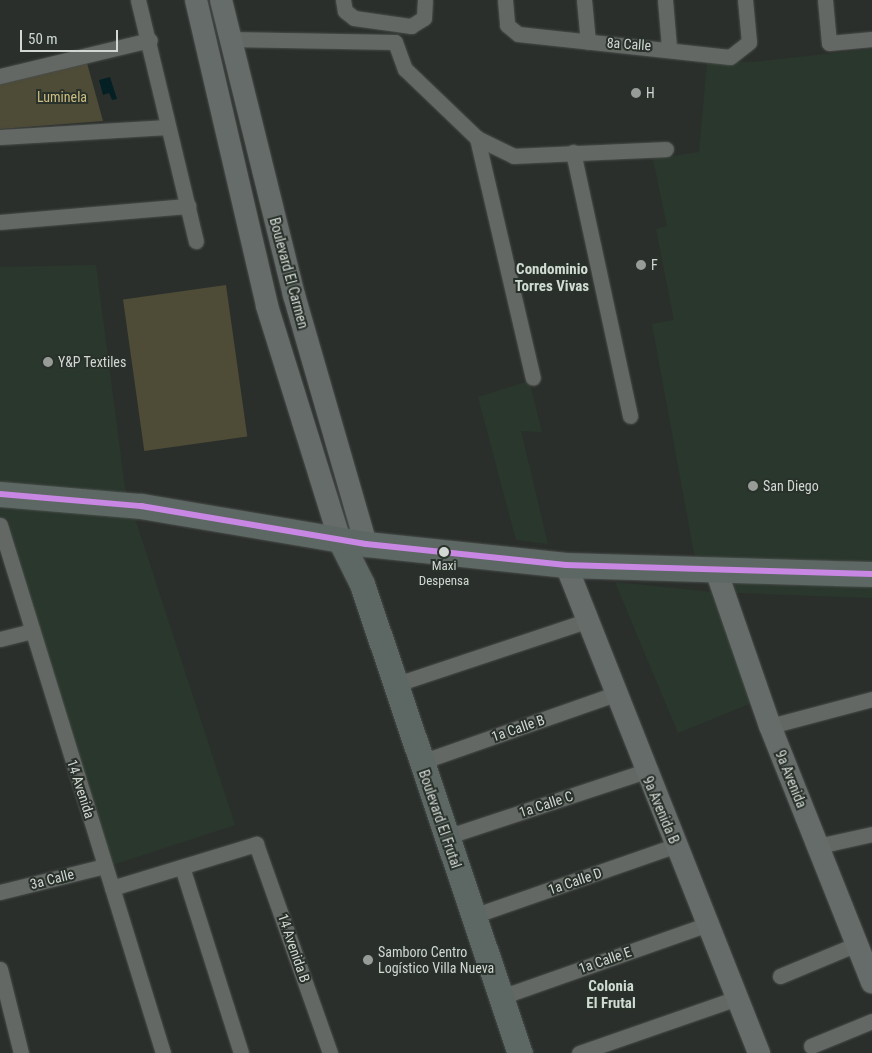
<!DOCTYPE html>
<meta charset="utf-8">
<style>
body{margin:0}
#map{position:relative;width:872px;height:1053px;overflow:hidden;background:#2b2f2c;font-family:"Roboto Condensed",sans-serif}
div>[style]{position:absolute}
.built>*{inset:0;background:#2a372d}
.green>*{inset:0;background:#4e4b37;transform-origin:0 0}
.water>*{inset:0;background:#042024}
.roads{filter:drop-shadow(0 0 1px #494d4a) drop-shadow(0 0 1px #494d4a)}
.street>*{height:15px;margin:-7.5px;padding:0 7.5px;transform-origin:7.5px;border-radius:7.5px;background:#646865}
.secondary>*{height:22px;margin:-11px;padding:0 11px;transform-origin:11px;border-radius:11px;background:#656c69}
.primary>*{height:25px;margin:-12.5px;padding:0 12.5px;transform-origin:12.5px;border-radius:12.5px;background:#5d6763}
.bus-1>*{height:6px;margin:-3px;padding:0 3px;transform-origin:3px;border-radius:3px;background:#c787e3}
.dots>*{width:14px;height:14px;translate:-50% -50%;box-sizing:border-box;border:2px solid #29312b;border-radius:50%}
span{translate:-50% -50%;white-space:nowrap;text-align:center;line-height:1.15;-webkit-text-stroke:4px #29312b;paint-order:stroke}
.bus-label{font-size:13px;color:#d2d7d3}
.street-label{font-size:14px;color:#d2d7d3}
.poi-label{font-size:14px;color:#d2d7d3}
.left{translate:0 -50%;text-align:left}
.park-label{font-size:14px;color:#cebe81}
.neighbourhood-label{font-size:15px;color:#d1dbd3;font-weight:700}
.scale{position:absolute;left:20px;top:30px;width:98px;height:22px;box-sizing:border-box;border:2px solid #d2d7d3;border-top:0;padding-left:6px;font-size:15px;line-height:18px;white-space:nowrap;color:#d2d7d3;-webkit-text-stroke:4px #29312b;paint-order:stroke}
</style>
<div id="map">
<div class="built">
<i style="clip-path:polygon(872px 49px,872px 598px,712px 592px,754px 702px,678px 733px,615px 582px,711px 592px,694px 553px,652px 324px,674px 320px,656px 229px,667px 226px,653px 159px,699px 152px,707px 62px,753px 62px)"></i>
<i style="clip-path:polygon(96px 265px,125px 488px,235px 825px,106px 867px,8px 519px,0 519px,0 267px)"></i>
<i style="clip-path:polygon(529px 381px,542px 432px,521px 431px,548px 544px,516px 540px,478px 397px)"></i>
</div>
<div class="green">
<i style="clip-path:polygon(87px 63px,103px 121px,0 129px,0 84px)"></i>
<i style="left:226px;top:285px;width:153px;height:104px;rotate:82deg"></i>
</div>
<div class="water">
<i style="clip-path:polygon(110px 77px,117px 99px,112px 100px,109px 93px,103px 95px,99px 80px)"></i>
</div>
<div class="roads">
<div class="street">
<i style="left:138px;top:0;width:248px;rotate:76.5deg"></i>
<i style="left:343px;top:0;width:11px;rotate:80deg"></i>
<i style="left:345px;top:11px;width:11px;rotate:38deg"></i>
<i style="left:354px;top:18px;width:58px;rotate:8deg"></i>
<i style="left:411px;top:26px;width:15px;rotate:-32deg"></i>
<i style="left:424px;top:18px;width:18px;rotate:-87deg"></i>
<i style="left:505px;top:0;width:25px;rotate:85deg"></i>
<i style="left:507px;top:25px;width:14px;rotate:39deg"></i>
<i style="left:518px;top:34px;width:213px;rotate:6.2deg"></i>
<i style="left:730px;top:57px;width:24px;rotate:-38deg"></i>
<i style="left:749px;top:42px;width:42px;rotate:-95.4deg"></i>
<i style="left:584px;top:0;width:42px;rotate:84.6deg"></i>
<i style="left:665px;top:0;width:47px;rotate:85.1deg"></i>
<i style="left:825px;top:0;width:43px;rotate:84.7deg"></i>
<i style="left:829px;top:43px;width:43px;rotate:-5.3deg"></i>
<i style="left:228px;top:39px;width:167px;rotate:1deg"></i>
<i style="left:395px;top:42px;width:29px;rotate:70deg"></i>
<i style="left:405px;top:69px;width:100px;rotate:43.8deg"></i>
<i style="left:477px;top:138px;width:41px;rotate:25.9deg"></i>
<i style="left:514px;top:156px;width:152px;rotate:-2.6deg"></i>
<i style="left:0;top:76px;width:154px;rotate:-13.5deg"></i>
<i style="left:0;top:137px;width:168px;rotate:-3.4deg"></i>
<i style="left:477px;top:138px;width:246px;rotate:76.9deg"></i>
<i style="left:573px;top:152px;width:270px;rotate:77.8deg"></i>
<i style="left:0;top:222px;width:189px;rotate:-4.9deg"></i>
<i style="left:0;top:525px;width:553px;rotate:72.84deg"></i>
<i style="left:0;top:639px;width:32px;rotate:-14deg"></i>
<i style="left:394px;top:685px;width:202px;rotate:-18.4deg"></i>
<i style="left:770px;top:726px;width:106px;rotate:-14.8deg"></i>
<i style="left:421px;top:762px;width:206px;rotate:-19.3deg"></i>
<i style="left:446px;top:837px;width:210px;rotate:-18.3deg"></i>
<i style="left:818px;top:846px;width:55px;rotate:-12.5deg"></i>
<i style="left:182px;top:867px;width:195px;rotate:72.4deg"></i>
<i style="left:112px;top:888px;width:151px;rotate:-17deg"></i>
<i style="left:256px;top:844px;width:222px;rotate:70.5deg"></i>
<i style="left:0;top:892px;width:108px;rotate:-13.9deg"></i>
<i style="left:473px;top:916px;width:216px;rotate:-19.2deg"></i>
<i style="left:0;top:969px;width:87px;rotate:76deg"></i>
<i style="left:780px;top:976px;width:83px;rotate:-22.6deg"></i>
<i style="left:501px;top:997px;width:219px;rotate:-19.4deg"></i>
<i style="left:811px;top:1046px;width:66px;rotate:-22.3deg"></i>
<i style="left:579px;top:1053px;width:167px;rotate:-19.2deg"></i>
</div>
<div class="secondary">
<i style="left:196px;top:0;width:314px;rotate:76.9deg"></i>
<i style="left:267px;top:306px;width:245px;rotate:72.7deg"></i>
<i style="left:221px;top:0;width:304px;rotate:76.1deg"></i>
<i style="left:294px;top:295px;width:259px;rotate:73.9deg"></i>
<i style="left:566px;top:565px;width:525px;rotate:68.42deg"></i>
<i style="left:717px;top:573px;width:162px;rotate:70.9deg"></i>
<i style="left:770px;top:726px;width:276px;rotate:68.3deg"></i>
</div>
<div class="primary">
<i style="left:0;top:494px;width:142px;rotate:4.9deg"></i>
<i style="left:141px;top:506px;width:228px;rotate:9.6deg"></i>
<i style="left:366px;top:544px;width:201px;rotate:6deg"></i>
<i style="left:566px;top:565px;width:306px;rotate:1.7deg"></i>
<i style="left:340px;top:540px;width:49px;rotate:63.4deg"></i>
<i style="left:362px;top:584px;width:495px;rotate:71.4deg"></i>
</div>
</div>
<div class="bus-1">
<i style="left:0;top:494px;width:142px;rotate:4.9deg"></i>
<i style="left:141px;top:506px;width:228px;rotate:9.6deg"></i>
<i style="left:366px;top:544px;width:201px;rotate:6deg"></i>
<i style="left:566px;top:565px;width:306px;rotate:1.7deg"></i>
</div>
<div class="dots">
<i style="left:636px;top:93px;background:#989c99"></i>
<i style="left:641px;top:265px;background:#989c99"></i>
<i style="left:48px;top:362px;background:#989c99"></i>
<i style="left:753px;top:486px;background:#989c99"></i>
<i style="left:444px;top:552px;background:#d2d7d3"></i>
<i style="left:368px;top:960px;background:#989c99"></i>
</div>
<div class="bus-label">
<span style="left:444px;top:574px">Maxi<br>Despensa</span>
</div>
<div class="street-label">
<span style="left:629px;top:44px;rotate:4deg">8a Calle</span>
<span style="left:289px;top:273px;rotate:75deg">Boulevard El Carmen</span>
<span style="left:518px;top:728px;rotate:-19deg">1a Calle B</span>
<span style="left:791px;top:779px;rotate:68deg">9a Avenida</span>
<span style="left:81px;top:789px;rotate:72deg">14 Avenida</span>
<span style="left:546px;top:804px;rotate:-18deg">1a Calle C</span>
<span style="left:661px;top:810px;rotate:67deg">9a Avenida B</span>
<span style="left:440px;top:819px;rotate:71deg">Boulevard El Frutal</span>
<span style="left:52px;top:879px;rotate:-14deg">3a Calle</span>
<span style="left:575px;top:881px;rotate:-19deg">1a Calle D</span>
<span style="left:294px;top:948px;rotate:71deg">14 Avenida B</span>
<span style="left:605px;top:960px;rotate:-19deg">1a Calle E</span>
</div>
<div class="poi-label">
<span class="left" style="left:646px;top:93px">H</span>
<span class="left" style="left:651px;top:265px">F</span>
<span class="left" style="left:58px;top:362px">Y&amp;P Textiles</span>
<span class="left" style="left:763px;top:486px">San Diego</span>
<span class="left" style="left:378px;top:960px">Samboro Centro<br>Logístico Villa Nueva</span>
</div>
<div class="park-label">
<span style="left:62px;top:97px">Luminela</span>
</div>
<div class="neighbourhood-label">
<span style="left:552px;top:278px">Condominio<br>Torres Vivas</span>
<span style="left:611px;top:995px">Colonia<br>El Frutal</span>
</div>
<div class="scale">50 m</div>
</div>
